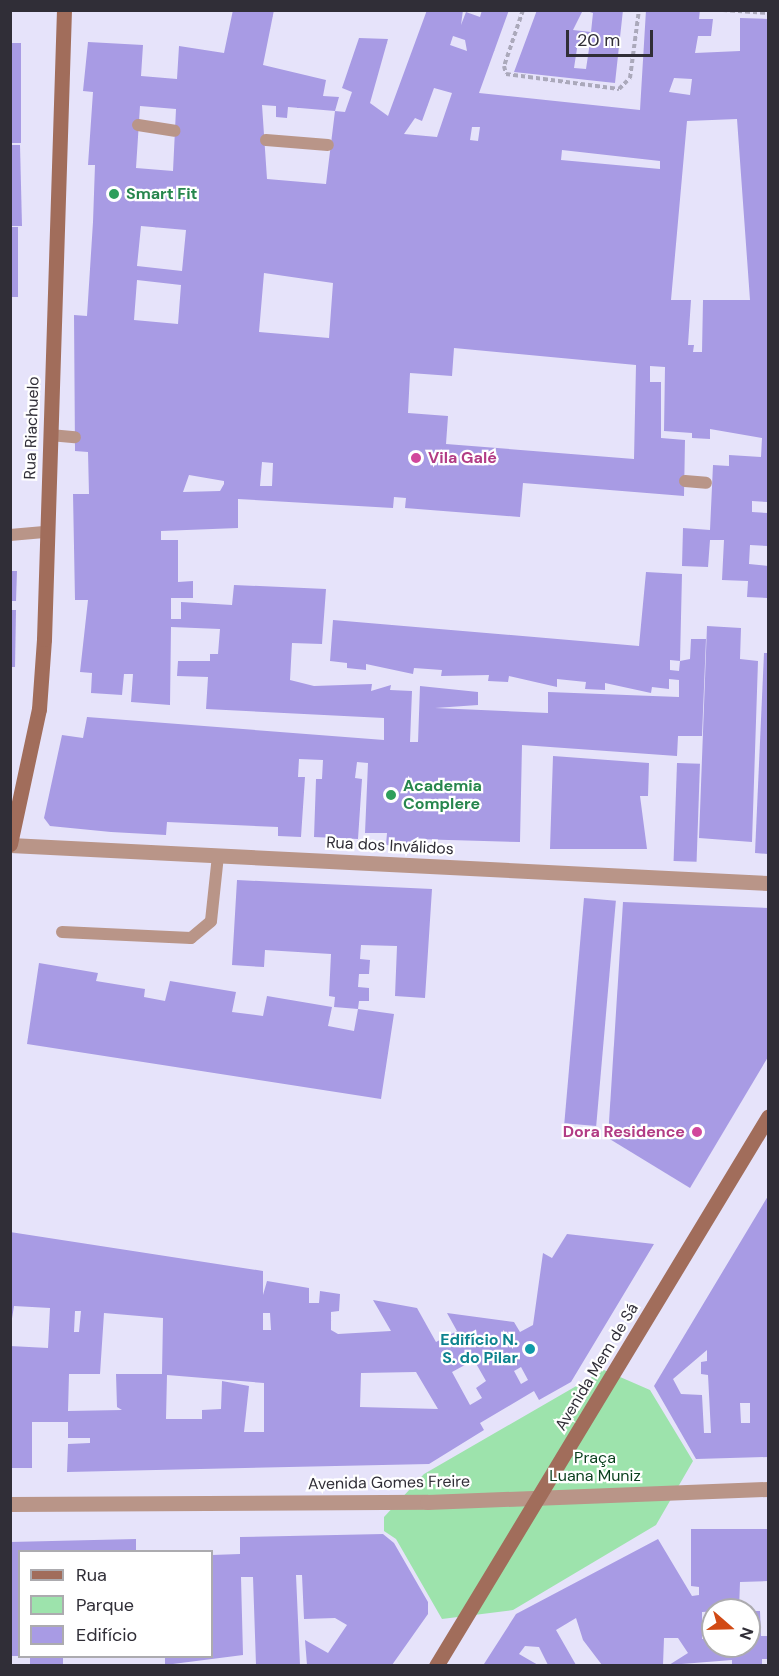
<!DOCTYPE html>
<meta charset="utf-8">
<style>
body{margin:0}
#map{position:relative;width:779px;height:1676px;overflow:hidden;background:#e6e3fa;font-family:"DM Sans",sans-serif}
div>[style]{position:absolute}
.green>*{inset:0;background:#9de3ac}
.building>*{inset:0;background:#a89be4;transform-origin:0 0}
.path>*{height:4px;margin-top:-2px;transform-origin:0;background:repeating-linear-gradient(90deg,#aba9bb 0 4.5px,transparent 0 7.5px)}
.service>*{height:12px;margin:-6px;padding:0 6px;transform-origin:6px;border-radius:6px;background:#b99588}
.minor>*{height:15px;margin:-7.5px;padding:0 7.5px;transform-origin:7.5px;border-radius:7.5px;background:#b99588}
.tertiary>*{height:15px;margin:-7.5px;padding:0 7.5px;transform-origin:7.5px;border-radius:7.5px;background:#b99588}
.secondary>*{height:15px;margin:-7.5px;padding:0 7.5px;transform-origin:7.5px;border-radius:7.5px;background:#a16d5b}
.dots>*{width:16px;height:16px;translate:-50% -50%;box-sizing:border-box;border:3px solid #fff;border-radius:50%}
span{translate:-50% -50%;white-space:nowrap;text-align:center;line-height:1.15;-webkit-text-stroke:4.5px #fff;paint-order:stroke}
.leisure-label{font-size:16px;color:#27864d;font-weight:700}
.left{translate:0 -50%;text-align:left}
.street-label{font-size:16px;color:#302e37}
.hotel-label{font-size:16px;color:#b23c85;font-weight:700}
.right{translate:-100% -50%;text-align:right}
.culture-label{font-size:16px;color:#0d838f;font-weight:700}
.park-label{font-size:16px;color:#083e1c}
.frame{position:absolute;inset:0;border:12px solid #302e37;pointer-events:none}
.legend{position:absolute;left:18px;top:1550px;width:195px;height:108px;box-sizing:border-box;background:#fff;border:2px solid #acabaf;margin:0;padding:8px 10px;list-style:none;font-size:18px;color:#302e37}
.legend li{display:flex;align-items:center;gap:12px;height:30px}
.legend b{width:30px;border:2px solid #acabaf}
.north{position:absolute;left:701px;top:1598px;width:60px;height:60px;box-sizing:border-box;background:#fff;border:2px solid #acabaf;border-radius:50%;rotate:110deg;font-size:16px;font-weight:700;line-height:24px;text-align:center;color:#302e37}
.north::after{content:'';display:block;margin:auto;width:21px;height:27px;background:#d14a15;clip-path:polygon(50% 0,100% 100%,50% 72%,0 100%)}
.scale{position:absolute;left:566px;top:30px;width:87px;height:27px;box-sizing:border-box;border:3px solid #302e37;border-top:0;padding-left:8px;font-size:18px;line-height:21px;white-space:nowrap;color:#302e37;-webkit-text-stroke:4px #fff;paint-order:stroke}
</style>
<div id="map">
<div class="green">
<i style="clip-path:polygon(604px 1370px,650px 1390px,693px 1461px,656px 1525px,513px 1610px,442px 1619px,396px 1539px,384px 1531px,384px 1517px,424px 1474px)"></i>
</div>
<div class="building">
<i style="clip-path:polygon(evenodd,233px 10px,274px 10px,263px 65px,326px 80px,323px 96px,339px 97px,335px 111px,288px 107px,287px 118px,276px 117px,276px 106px,262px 105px,267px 179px,326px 184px,335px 111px,345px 112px,352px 92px,342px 88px,359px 38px,388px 39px,370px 103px,388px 116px,427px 10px,463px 10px,461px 25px,466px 12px,480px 17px,482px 10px,509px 10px,479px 93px,640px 110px,646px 10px,700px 10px,699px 19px,713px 19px,711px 36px,698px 36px,695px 53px,740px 51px,740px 18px,768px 19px,768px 502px,752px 501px,752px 512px,768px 513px,768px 546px,750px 545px,749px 564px,768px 566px,767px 598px,747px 597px,748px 581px,722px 580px,724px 540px,710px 540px,708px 567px,682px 566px,683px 528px,710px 530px,713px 465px,729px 466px,729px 455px,761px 457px,762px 438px,710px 429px,710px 439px,692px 438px,692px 433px,664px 431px,665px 367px,650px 366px,650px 382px,661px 382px,661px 438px,685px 440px,684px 496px,523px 483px,520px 517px,405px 508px,406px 498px,394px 497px,393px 508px,238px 499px,238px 528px,161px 531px,161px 540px,178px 540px,178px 582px,193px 581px,193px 598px,171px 598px,171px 619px,181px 619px,181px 602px,232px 605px,234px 585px,326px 589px,322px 644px,292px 643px,290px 680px,314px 686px,372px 684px,371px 691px,391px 685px,390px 690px,412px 691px,410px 742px,418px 742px,420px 686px,478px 692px,478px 705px,435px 708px,548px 713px,548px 692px,679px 697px,679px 680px,669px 679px,669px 689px,652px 687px,651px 693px,605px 683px,605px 690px,585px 689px,586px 682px,557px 679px,557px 687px,509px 676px,508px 682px,488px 681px,489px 675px,441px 676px,442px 670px,414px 668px,413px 674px,366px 664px,366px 670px,347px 668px,347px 663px,330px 661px,333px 620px,639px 646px,646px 572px,682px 574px,680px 661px,670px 660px,670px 670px,679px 671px,680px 661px,690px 659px,691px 639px,706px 639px,702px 736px,678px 736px,677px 756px,522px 745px,520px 842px,414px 839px,414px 847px,386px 845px,387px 833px,365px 833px,368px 763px,357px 762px,355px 778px,362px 779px,358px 839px,314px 837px,316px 779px,322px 779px,323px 760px,299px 759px,298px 777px,305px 777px,301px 837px,278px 836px,278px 827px,167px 822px,166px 835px,111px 832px,50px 826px,44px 818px,62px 735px,83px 738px,87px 717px,384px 740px,384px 718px,206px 709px,208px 677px,177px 676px,178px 661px,210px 661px,210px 654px,218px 654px,220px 629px,171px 627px,170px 705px,131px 702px,133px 674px,124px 674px,122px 695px,91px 693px,92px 673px,80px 672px,88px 600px,75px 600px,73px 494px,89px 494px,88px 452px,75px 451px,74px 315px,87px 316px,93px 222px,95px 165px,88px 165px,93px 92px,83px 91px,88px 42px,143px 45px,141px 76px,177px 79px,179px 46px,224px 53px,233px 10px,453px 36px,465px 40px,467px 51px,450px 45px,453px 36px,233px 10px,674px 78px,692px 79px,690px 95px,669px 92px,674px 78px,233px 10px,434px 88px,452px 93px,437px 137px,404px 134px,415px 118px,422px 121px,434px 88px,233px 10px,140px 106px,176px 109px,173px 171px,136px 168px,140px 106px,233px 10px,737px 119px,750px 300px,703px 300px,702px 352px,693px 352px,694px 345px,688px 345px,691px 300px,671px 300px,687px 121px,737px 119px,233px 10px,472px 127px,480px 127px,478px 141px,470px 140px,472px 127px,233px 10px,562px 150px,660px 161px,660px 169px,561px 160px,562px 150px,233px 10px,141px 226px,186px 230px,182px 271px,137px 266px,141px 226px,233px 10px,264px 273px,333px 283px,329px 338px,259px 332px,264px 273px,233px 10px,137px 280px,181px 285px,178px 324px,134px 320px,137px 280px,233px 10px,454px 348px,636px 365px,634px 459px,446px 444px,448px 416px,408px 413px,410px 373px,452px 376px,454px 348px,233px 10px,262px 462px,273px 463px,272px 486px,260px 486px,262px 462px,233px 10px,189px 475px,224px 481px,224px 484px,220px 491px,183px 492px,189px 475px)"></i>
<i style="clip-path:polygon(evenodd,537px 10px,583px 10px,573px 30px,591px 32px,593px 13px,583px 10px,623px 10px,615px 83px,514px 72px,537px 10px,578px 42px,590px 42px,586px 69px,574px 68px,578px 42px)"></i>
<i style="left:10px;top:43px;width:11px;height:100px"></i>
<i style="clip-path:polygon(10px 145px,20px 145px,22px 226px,10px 226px)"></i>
<i style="left:10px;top:227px;width:8px;height:70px"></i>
<i style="clip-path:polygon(10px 571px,17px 571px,16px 601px,10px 601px)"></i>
<i style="clip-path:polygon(10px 610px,16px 610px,15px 667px,10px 667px)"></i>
<i style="clip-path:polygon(707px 626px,741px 628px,740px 659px,758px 661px,752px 842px,699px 838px)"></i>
<i style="clip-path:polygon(764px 653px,768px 653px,768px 854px,755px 853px)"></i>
<i style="clip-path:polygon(553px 756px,649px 763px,648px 796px,640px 796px,647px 849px,550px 849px)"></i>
<i style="left:677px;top:763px;width:23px;height:98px;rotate:2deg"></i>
<i style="clip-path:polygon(237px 880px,432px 889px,425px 998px,395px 996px,397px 946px,361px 945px,360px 959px,370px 960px,369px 974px,359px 974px,358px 987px,369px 988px,369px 1001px,359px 1001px,358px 1009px,394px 1014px,381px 1099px,27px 1044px,39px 963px,98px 973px,96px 981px,145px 989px,144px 997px,165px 1001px,170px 981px,236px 992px,232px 1012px,263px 1016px,267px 996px,332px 1007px,328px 1026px,354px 1031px,358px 1009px,334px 1007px,335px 997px,329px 996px,331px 954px,265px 950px,264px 967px,232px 965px)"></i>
<i style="left:584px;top:898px;width:32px;height:226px;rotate:5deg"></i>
<i style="clip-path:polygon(623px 902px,768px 908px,768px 1057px,690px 1188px,608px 1138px)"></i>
<i style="clip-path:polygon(evenodd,768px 1196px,768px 1457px,696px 1459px,654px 1386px,768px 1196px,707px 1350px,707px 1361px,701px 1362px,701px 1374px,708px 1375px,711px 1433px,704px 1433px,702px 1395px,681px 1394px,673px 1379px,707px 1350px,768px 1196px,740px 1403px,750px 1403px,750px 1423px,741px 1423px,740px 1403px)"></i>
<i style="clip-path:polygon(evenodd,10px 1232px,263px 1271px,263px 1295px,267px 1281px,309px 1288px,309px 1303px,319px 1303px,320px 1291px,340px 1294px,339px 1311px,331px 1312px,331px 1330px,338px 1334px,391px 1331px,373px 1300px,417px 1308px,436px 1342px,457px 1331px,447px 1313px,514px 1322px,520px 1332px,533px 1325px,543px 1253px,552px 1258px,567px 1234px,654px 1244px,571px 1382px,539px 1400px,534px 1391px,480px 1423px,484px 1430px,429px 1464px,67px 1472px,68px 1444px,90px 1443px,90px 1438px,68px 1438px,68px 1422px,32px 1422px,32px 1468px,10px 1468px,10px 1346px,48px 1348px,50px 1308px,14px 1306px,10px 1331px,10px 1232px,75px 1311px,81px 1311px,79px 1332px,74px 1332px,75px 1311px,10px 1232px,104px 1313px,163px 1318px,162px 1374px,116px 1374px,117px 1407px,122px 1410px,68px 1411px,69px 1374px,100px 1374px,104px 1313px,10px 1232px,263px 1313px,270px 1313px,271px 1330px,263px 1330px,263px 1313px,10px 1232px,474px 1360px,486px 1381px,476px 1388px,482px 1398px,470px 1405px,452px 1372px,474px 1360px,10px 1232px,521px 1367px,528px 1380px,521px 1384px,514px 1371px,521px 1367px,10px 1232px,416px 1372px,438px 1409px,360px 1407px,361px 1373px,416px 1372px,10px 1232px,167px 1375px,264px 1383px,264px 1432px,244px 1432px,249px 1386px,222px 1381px,221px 1409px,202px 1410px,202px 1419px,166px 1419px,167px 1375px)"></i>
<i style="clip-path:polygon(691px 1529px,768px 1529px,768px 1581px,740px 1582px,739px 1610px,702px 1612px,702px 1639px,713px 1638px,713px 1646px,749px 1646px,749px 1611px,760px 1611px,761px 1636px,768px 1636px,768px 1659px,762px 1659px,762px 1665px,732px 1665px,732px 1660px,669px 1665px,688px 1653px,678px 1638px,664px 1638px,663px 1665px,602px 1665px,583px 1640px,576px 1618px,556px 1630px,576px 1665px,548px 1665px,539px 1647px,525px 1646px,519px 1654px,538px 1665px,484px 1664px,516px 1614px,658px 1539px,692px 1596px,699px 1595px,699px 1587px,691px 1586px)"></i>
<i style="clip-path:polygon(383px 1534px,394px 1543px,428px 1602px,428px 1614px,392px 1665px,307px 1665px,305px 1640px,328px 1653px,347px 1625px,335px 1618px,304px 1619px,302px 1575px,296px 1575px,300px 1665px,256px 1665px,253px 1577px,241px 1577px,243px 1655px,165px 1665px,165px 1656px,212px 1656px,212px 1555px,240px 1554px,240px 1537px)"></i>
<i style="clip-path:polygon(136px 1539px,136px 1551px,20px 1551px,19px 1656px,10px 1656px,10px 1542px)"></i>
<i style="left:30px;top:1656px;width:33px;height:9px"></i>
</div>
<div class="path">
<i style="left:523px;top:10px;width:59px;rotate:108.7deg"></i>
<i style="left:504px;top:66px;width:8px;rotate:76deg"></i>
<i style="left:506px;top:74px;width:114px;rotate:7.6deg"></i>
<i style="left:619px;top:89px;width:16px;rotate:-45deg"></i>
<i style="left:630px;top:78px;width:69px;rotate:-82.5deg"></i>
<i style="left:723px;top:10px;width:45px;rotate:3.8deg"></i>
</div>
<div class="service">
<i style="left:138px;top:125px;width:37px;rotate:9deg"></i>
<i style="left:266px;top:140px;width:62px;rotate:4.6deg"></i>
<i style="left:50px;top:435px;width:25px;rotate:5deg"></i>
<i style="left:685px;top:481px;width:21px;rotate:5deg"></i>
<i style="left:10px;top:535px;width:37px;rotate:-5deg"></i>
<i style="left:62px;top:932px;width:129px;rotate:2.7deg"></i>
<i style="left:191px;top:938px;width:26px;rotate:-40deg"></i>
<i style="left:211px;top:921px;width:65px;rotate:-83.9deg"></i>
</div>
<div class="minor">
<i style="left:10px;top:845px;width:759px;rotate:2.87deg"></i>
</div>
<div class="tertiary">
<i style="left:10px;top:1504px;width:417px;rotate:-0.3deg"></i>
<i style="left:427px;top:1502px;width:341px;rotate:-2.2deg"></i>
</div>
<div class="secondary">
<i style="left:10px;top:844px;width:138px;rotate:-77.9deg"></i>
<i style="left:39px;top:709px;width:70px;rotate:-85.9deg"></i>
<i style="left:44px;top:639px;width:629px;rotate:-88.18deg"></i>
<i style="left:436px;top:1666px;width:642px;rotate:-58.84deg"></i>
</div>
<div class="dots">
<i style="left:114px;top:194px;background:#2e9e5b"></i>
<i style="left:416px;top:458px;background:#d1479c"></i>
<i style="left:391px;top:795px;background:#2e9e5b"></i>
<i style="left:697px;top:1132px;background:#d1479c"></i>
<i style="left:530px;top:1349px;background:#0f9aa8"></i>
</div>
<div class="leisure-label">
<span class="left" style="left:126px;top:194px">Smart Fit</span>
<span class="left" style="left:403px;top:795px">Academia<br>Complere</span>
</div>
<div class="street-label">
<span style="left:32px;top:428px;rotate:-88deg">Rua Riachuelo</span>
<span style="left:390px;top:846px;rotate:3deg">Rua dos Inválidos</span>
<span style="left:597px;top:1367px;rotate:-59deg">Avenida Mem de Sá</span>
<span style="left:389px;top:1483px;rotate:-1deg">Avenida Gomes Freire</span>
</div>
<div class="hotel-label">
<span class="left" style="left:428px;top:458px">Vila Galé</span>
<span class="right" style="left:685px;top:1132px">Dora Residence</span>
</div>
<div class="culture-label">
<span class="right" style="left:518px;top:1349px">Edifício N.<br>S. do Pilar</span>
</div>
<div class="park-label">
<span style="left:595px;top:1467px">Praça<br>Luana Muniz</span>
</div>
<div class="frame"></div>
<ul class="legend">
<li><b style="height:8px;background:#a16d5b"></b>Rua</li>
<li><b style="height:16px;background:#9de3ac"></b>Parque</li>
<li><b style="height:16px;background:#a89be4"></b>Edifício</li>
</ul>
<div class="north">N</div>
<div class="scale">20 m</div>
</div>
